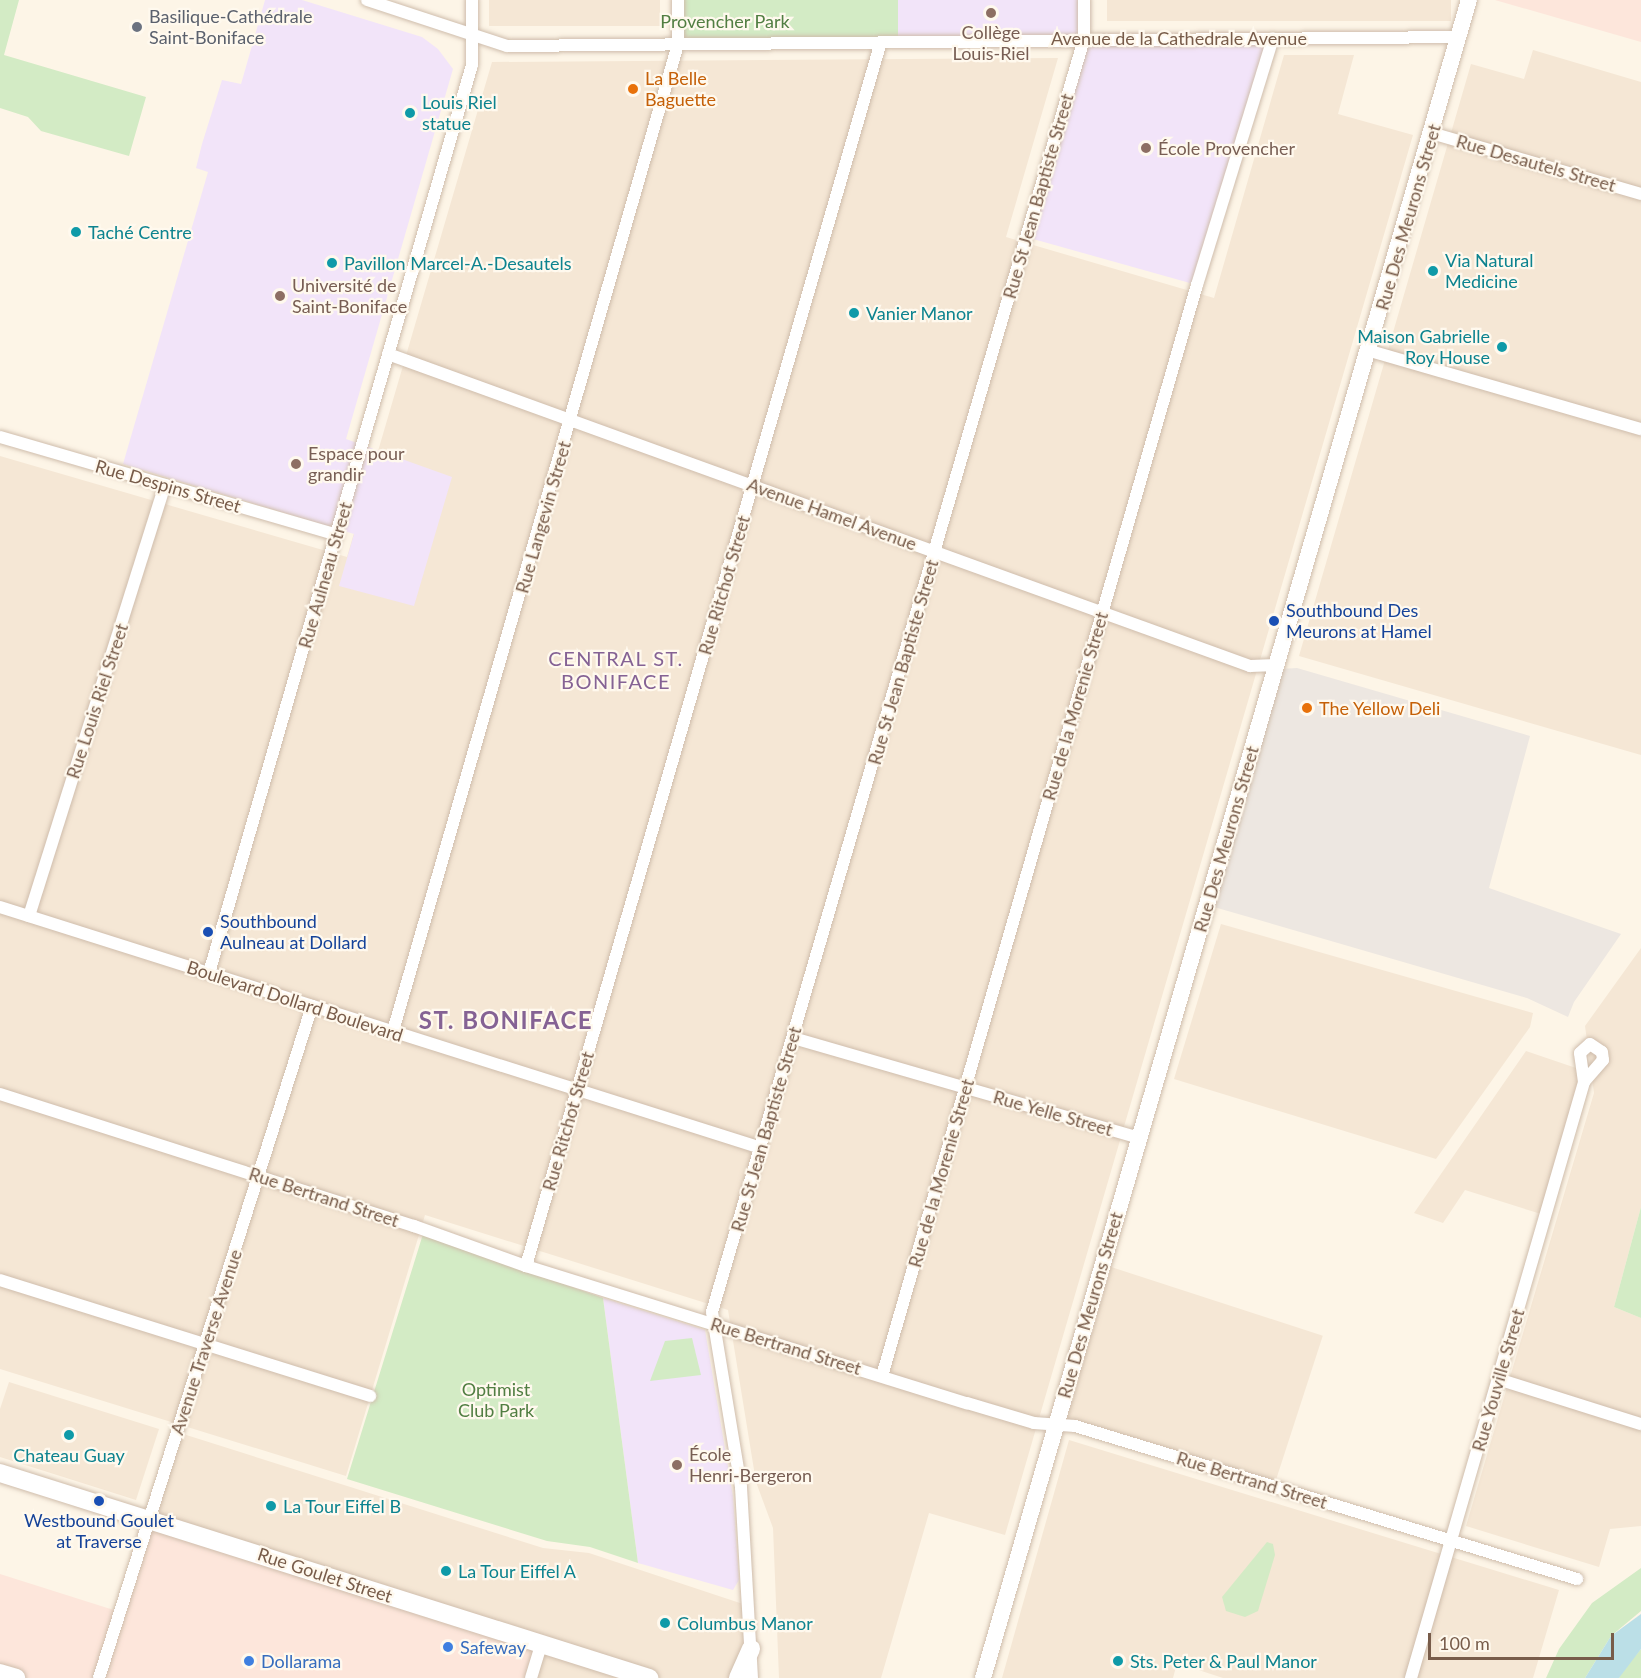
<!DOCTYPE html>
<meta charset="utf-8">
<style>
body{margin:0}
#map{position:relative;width:1641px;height:1678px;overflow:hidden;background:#fdf5e7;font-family:Lato,sans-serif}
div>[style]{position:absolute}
.residential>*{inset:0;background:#f5e7d5;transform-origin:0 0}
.commercial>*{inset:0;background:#fde6db}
.industrial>*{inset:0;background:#ede7e1}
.education>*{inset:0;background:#f2e4f9}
.green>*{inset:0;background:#d3ebc5;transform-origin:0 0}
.water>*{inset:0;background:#bbdfe7}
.roads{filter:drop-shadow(0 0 2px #cfbdac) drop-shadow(0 0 2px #cfbdac)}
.minor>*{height:12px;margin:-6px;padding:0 6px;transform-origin:6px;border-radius:6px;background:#fff}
.tertiary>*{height:16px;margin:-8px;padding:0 8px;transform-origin:8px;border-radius:8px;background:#fff}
.secondary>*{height:18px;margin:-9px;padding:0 9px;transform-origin:9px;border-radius:9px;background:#fff}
.dots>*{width:16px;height:16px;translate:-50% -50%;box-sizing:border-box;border:3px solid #fff9ee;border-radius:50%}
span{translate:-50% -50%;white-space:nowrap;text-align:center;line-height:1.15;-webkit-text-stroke:4.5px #fff9ee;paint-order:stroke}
.worship-label{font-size:18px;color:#5b616d}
.left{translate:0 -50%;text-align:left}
.park-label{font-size:18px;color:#517e42}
.education-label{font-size:18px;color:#785e54}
.street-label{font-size:18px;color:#785c4a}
.food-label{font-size:18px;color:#c56008}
.culture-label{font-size:18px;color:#0d838f}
.right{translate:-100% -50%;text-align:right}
.transit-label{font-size:18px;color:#164399}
.shop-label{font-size:18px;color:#366cbe}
.neighbourhood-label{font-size:20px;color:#856294;letter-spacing:1.5px}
.district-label{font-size:24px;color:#856294;font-weight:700;letter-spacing:1.5px}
.scale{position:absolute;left:1428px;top:1633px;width:186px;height:27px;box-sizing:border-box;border:3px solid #785c4a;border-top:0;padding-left:8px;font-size:18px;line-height:21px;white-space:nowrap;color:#785c4a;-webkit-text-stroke:4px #fff9ee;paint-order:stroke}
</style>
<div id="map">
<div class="residential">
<i style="left:489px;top:0;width:171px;height:26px"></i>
<i style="left:1107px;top:0;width:344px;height:21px"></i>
<i style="clip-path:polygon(1533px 50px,1641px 82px,1641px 755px,1299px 656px,1471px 64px,1524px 79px)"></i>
<i style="clip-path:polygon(1284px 55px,1354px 55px,1338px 114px,1413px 135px,1005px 1535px,929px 1513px,881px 1678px,779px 1678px,773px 1528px,756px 1482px,728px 1310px,425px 1215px,346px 1476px,0 1369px,0 456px,347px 557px,492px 62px,1058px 58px,1006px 237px,1214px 298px)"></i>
<i style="clip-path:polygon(1221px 924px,1533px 1013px,1530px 1027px,1436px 1159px,1174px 1079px)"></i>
<i style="clip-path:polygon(1641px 948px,1641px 1207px,1614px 1307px,1641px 1318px,1641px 1526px,1610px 1529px,1599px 1567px,1466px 1526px,1594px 1093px,1585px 1026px)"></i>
<i style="clip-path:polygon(1526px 1051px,1576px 1068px,1580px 1081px,1541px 1214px,1465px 1190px,1443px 1223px,1414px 1213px)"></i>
<i style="left:1105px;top:1265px;width:229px;height:163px;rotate:18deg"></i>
<i style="clip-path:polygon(9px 1382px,159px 1429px,136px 1500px,0 1457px,0 1409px)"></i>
<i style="clip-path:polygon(180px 1433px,543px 1548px,589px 1553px,746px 1605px,748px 1649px,733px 1678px,660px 1678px,152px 1518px)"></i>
<i style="clip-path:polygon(1069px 1440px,1559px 1590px,1533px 1678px,1223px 1678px,1177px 1663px,1173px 1678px,1002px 1678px)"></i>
<i style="clip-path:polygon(542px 1643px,649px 1678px,531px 1678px)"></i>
</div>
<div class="commercial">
<i style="clip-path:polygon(1496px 0,1641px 0,1641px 42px,1495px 0)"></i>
<i style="clip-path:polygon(149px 1519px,542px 1643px,531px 1678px,0 1678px,0 1574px,120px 1612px)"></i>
</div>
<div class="industrial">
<i style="clip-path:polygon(1297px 668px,1530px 736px,1489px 888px,1621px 934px,1574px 1002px,1568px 1017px,1527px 998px,1214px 907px,1280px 669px)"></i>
</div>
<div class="education">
<i style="clip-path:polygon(265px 0,302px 0,422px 37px,438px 49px,453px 69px,346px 439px,452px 477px,414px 606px,339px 586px,354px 534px,123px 464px,208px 172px,196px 168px,202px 144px,222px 80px,241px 84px)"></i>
<i style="clip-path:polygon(898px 0,1084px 0,1084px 38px,1273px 38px,1197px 285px,1026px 237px,1084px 39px,897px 42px)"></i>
<i style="clip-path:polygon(603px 1298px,705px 1330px,733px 1496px,739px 1580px,733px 1590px,638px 1563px)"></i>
</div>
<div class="green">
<i style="clip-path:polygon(0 0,19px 0,4px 55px,146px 97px,129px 156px,41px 131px,28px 117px,0 108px)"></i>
<i style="left:678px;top:0;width:220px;height:44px"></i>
<i style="clip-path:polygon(1641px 1207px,1641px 1318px,1614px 1307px)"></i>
<i style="clip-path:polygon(423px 1234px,603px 1298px,638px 1563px,590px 1547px,547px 1541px,347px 1479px)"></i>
<i style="clip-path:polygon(692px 1338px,701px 1375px,650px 1381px,665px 1341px)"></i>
<i style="clip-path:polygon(1267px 1542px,1273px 1544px,1275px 1555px,1258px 1611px,1245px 1617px,1226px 1611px,1222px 1597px)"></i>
<i style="clip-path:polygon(1641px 1568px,1641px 1611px,1611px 1636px,1585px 1678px,1546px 1678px,1559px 1649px,1592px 1603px)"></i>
<i style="clip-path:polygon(1641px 1649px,1641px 1678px,1619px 1678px,1622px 1671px)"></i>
</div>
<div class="water">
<i style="clip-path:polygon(1641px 1614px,1641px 1649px,1619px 1678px,1585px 1678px,1611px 1636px)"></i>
</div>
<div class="roads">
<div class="minor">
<i style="left:367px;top:0;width:147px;rotate:18.2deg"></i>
<i style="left:507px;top:46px;width:952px;rotate:-0.54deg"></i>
<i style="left:1431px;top:133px;width:219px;rotate:16.2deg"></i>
<i style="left:1370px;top:351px;width:282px;rotate:16.1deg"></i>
<i style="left:388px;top:354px;width:917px;rotate:19.9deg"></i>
<i style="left:1250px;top:666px;width:26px;rotate:-2deg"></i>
<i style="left:0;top:437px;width:351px;rotate:16.2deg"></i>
<i style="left:0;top:907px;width:798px;rotate:17.57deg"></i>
<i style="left:29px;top:916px;width:452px;rotate:-72.5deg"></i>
<i style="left:209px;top:973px;width:945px;rotate:-73.85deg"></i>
<i style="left:472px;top:65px;width:65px;rotate:-90deg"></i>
<i style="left:393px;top:1031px;width:1027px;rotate:-73.89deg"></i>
<i style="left:678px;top:44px;width:44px;rotate:-90deg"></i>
<i style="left:793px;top:1038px;width:360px;rotate:16.1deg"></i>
<i style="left:0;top:1094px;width:435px;rotate:17.7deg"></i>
<i style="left:414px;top:1226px;width:119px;rotate:19.7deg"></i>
<i style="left:526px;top:1266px;width:462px;rotate:17.3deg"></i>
<i style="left:967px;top:1403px;width:70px;rotate:16.6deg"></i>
<i style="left:1034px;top:1423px;width:41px;rotate:4.2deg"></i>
<i style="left:1075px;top:1426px;width:525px;rotate:16.95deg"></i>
<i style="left:526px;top:1266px;width:1274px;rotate:-73.83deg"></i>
<i style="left:0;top:1280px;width:388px;rotate:17.4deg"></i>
<i style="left:882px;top:1376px;width:1136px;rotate:-73.9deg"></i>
<i style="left:1197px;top:285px;width:258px;rotate:-72.9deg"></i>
<i style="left:1498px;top:1379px;width:150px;rotate:17.5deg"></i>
<i style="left:99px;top:1678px;width:705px;rotate:-72.41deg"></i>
<i style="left:531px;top:1678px;width:37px;rotate:-73deg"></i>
<i style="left:752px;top:1678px;width:191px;rotate:-93.3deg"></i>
<i style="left:741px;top:1487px;width:177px;rotate:-99.4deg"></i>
<i style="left:712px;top:1312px;width:1326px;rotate:-73.71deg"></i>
<i style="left:1084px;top:39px;width:39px;rotate:-90deg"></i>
<i style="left:1411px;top:1678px;width:621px;rotate:-73.81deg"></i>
<i style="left:1584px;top:1082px;width:29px;rotate:-98deg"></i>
<i style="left:1580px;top:1053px;width:13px;rotate:-42deg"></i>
<i style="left:1590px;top:1044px;width:14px;rotate:34deg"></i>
<i style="left:1602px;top:1052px;width:8px;rotate:83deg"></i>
<i style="left:1603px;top:1060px;width:29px;rotate:131deg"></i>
</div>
<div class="tertiary">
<i style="left:983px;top:1678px;width:1747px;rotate:-73.85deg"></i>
</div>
<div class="secondary">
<i style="left:0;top:1473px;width:681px;rotate:17.53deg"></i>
<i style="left:0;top:1673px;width:17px;rotate:17deg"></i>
<i style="left:738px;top:1678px;width:32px;rotate:-66deg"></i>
</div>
</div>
<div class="dots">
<i style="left:991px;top:13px;background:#8d6e63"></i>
<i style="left:137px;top:27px;background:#6b7280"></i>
<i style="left:633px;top:89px;background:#e8710a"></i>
<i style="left:410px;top:113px;background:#0f9aa8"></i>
<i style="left:1146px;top:148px;background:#8d6e63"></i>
<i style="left:76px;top:232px;background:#0f9aa8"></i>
<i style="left:332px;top:263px;background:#0f9aa8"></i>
<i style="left:1433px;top:271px;background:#0f9aa8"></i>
<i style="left:280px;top:296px;background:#8d6e63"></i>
<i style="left:854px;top:313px;background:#0f9aa8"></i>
<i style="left:1502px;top:347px;background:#0f9aa8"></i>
<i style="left:296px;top:464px;background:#8d6e63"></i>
<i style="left:1274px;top:621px;background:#1a4fb4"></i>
<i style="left:1307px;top:708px;background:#e8710a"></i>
<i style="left:208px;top:932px;background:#1a4fb4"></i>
<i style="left:69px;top:1435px;background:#0f9aa8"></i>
<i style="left:677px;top:1465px;background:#8d6e63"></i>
<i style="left:99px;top:1501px;background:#1a4fb4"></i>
<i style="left:271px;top:1506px;background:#0f9aa8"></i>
<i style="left:446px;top:1571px;background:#0f9aa8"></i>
<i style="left:665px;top:1623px;background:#0f9aa8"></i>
<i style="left:448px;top:1647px;background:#3f7fe0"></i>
<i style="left:249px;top:1661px;background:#3f7fe0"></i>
<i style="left:1118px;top:1661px;background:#0f9aa8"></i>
</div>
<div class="worship-label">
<span class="left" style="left:149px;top:27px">Basilique-Cathédrale<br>Saint-Boniface</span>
</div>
<div class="park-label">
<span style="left:725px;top:21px">Provencher Park</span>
<span style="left:496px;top:1400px">Optimist<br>Club Park</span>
</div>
<div class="education-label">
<span style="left:991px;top:43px">Collège<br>Louis-Riel</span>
<span class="left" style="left:1158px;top:148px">École Provencher</span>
<span class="left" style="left:292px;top:296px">Université de<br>Saint-Boniface</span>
<span class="left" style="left:308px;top:464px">Espace pour<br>grandir</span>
<span class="left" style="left:689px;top:1465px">École<br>Henri-Bergeron</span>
</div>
<div class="street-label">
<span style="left:1179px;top:38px">Avenue de la Cathedrale Avenue</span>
<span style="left:1536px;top:163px;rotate:16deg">Rue Desautels Street</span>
<span style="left:1038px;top:196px;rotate:-74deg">Rue St Jean Baptiste Street</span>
<span style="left:1408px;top:217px;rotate:-74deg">Rue Des Meurons Street</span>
<span style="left:168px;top:486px;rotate:16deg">Rue Despins Street</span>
<span style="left:832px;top:514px;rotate:20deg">Avenue Hamel Avenue</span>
<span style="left:543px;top:517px;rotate:-74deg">Rue Langevin Street</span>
<span style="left:325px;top:575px;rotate:-74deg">Rue Aulneau Street</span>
<span style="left:724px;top:585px;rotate:-74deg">Rue Ritchot Street</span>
<span style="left:903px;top:662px;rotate:-74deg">Rue St Jean Baptiste Street</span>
<span style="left:97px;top:701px;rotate:-72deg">Rue Louis Riel Street</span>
<span style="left:1075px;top:706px;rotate:-74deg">Rue de la Morenie Street</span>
<span style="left:1226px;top:839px;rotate:-74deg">Rue Des Meurons Street</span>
<span style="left:295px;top:1001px;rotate:18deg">Boulevard Dollard Boulevard</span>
<span style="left:1053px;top:1113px;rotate:16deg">Rue Yelle Street</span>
<span style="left:568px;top:1121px;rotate:-74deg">Rue Ritchot Street</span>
<span style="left:766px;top:1129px;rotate:-74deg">Rue St Jean Baptiste Street</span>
<span style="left:941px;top:1173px;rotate:-74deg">Rue de la Morenie Street</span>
<span style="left:324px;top:1197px;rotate:18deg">Rue Bertrand Street</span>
<span style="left:1090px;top:1305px;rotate:-74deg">Rue Des Meurons Street</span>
<span style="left:206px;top:1342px;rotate:-72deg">Avenue Traverse Avenue</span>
<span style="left:786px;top:1346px;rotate:17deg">Rue Bertrand Street</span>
<span style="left:1498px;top:1380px;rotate:-74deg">Rue Youville Street</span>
<span style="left:1252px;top:1480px;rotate:17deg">Rue Bertrand Street</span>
<span style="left:325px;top:1575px;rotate:18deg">Rue Goulet Street</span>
</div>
<div class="food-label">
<span class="left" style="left:645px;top:89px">La Belle<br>Baguette</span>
<span class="left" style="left:1319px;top:708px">The Yellow Deli</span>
</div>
<div class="culture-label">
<span class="left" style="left:422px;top:113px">Louis Riel<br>statue</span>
<span class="left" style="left:88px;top:232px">Taché Centre</span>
<span class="left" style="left:1445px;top:271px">Via Natural<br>Medicine</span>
<span class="left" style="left:344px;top:263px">Pavillon Marcel-A.-Desautels</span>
<span class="left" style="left:866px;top:313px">Vanier Manor</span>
<span class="right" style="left:1490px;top:347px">Maison Gabrielle<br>Roy House</span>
<span style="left:69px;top:1455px">Chateau Guay</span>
<span class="left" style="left:283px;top:1506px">La Tour Eiffel B</span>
<span class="left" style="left:458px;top:1571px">La Tour Eiffel A</span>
<span class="left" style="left:677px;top:1623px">Columbus Manor</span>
<span class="left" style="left:1130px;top:1661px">Sts. Peter &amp; Paul Manor</span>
</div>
<div class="transit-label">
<span class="left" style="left:1286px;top:621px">Southbound Des<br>Meurons at Hamel</span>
<span class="left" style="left:220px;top:932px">Southbound<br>Aulneau at Dollard</span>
<span style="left:99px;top:1531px">Westbound Goulet<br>at Traverse</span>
</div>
<div class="shop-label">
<span class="left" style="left:460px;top:1647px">Safeway</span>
<span class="left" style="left:261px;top:1661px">Dollarama</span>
</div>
<div class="neighbourhood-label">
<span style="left:616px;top:670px">CENTRAL ST.<br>BONIFACE</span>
</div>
<div class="district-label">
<span style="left:506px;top:1020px">ST. BONIFACE</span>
</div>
<div class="scale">100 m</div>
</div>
